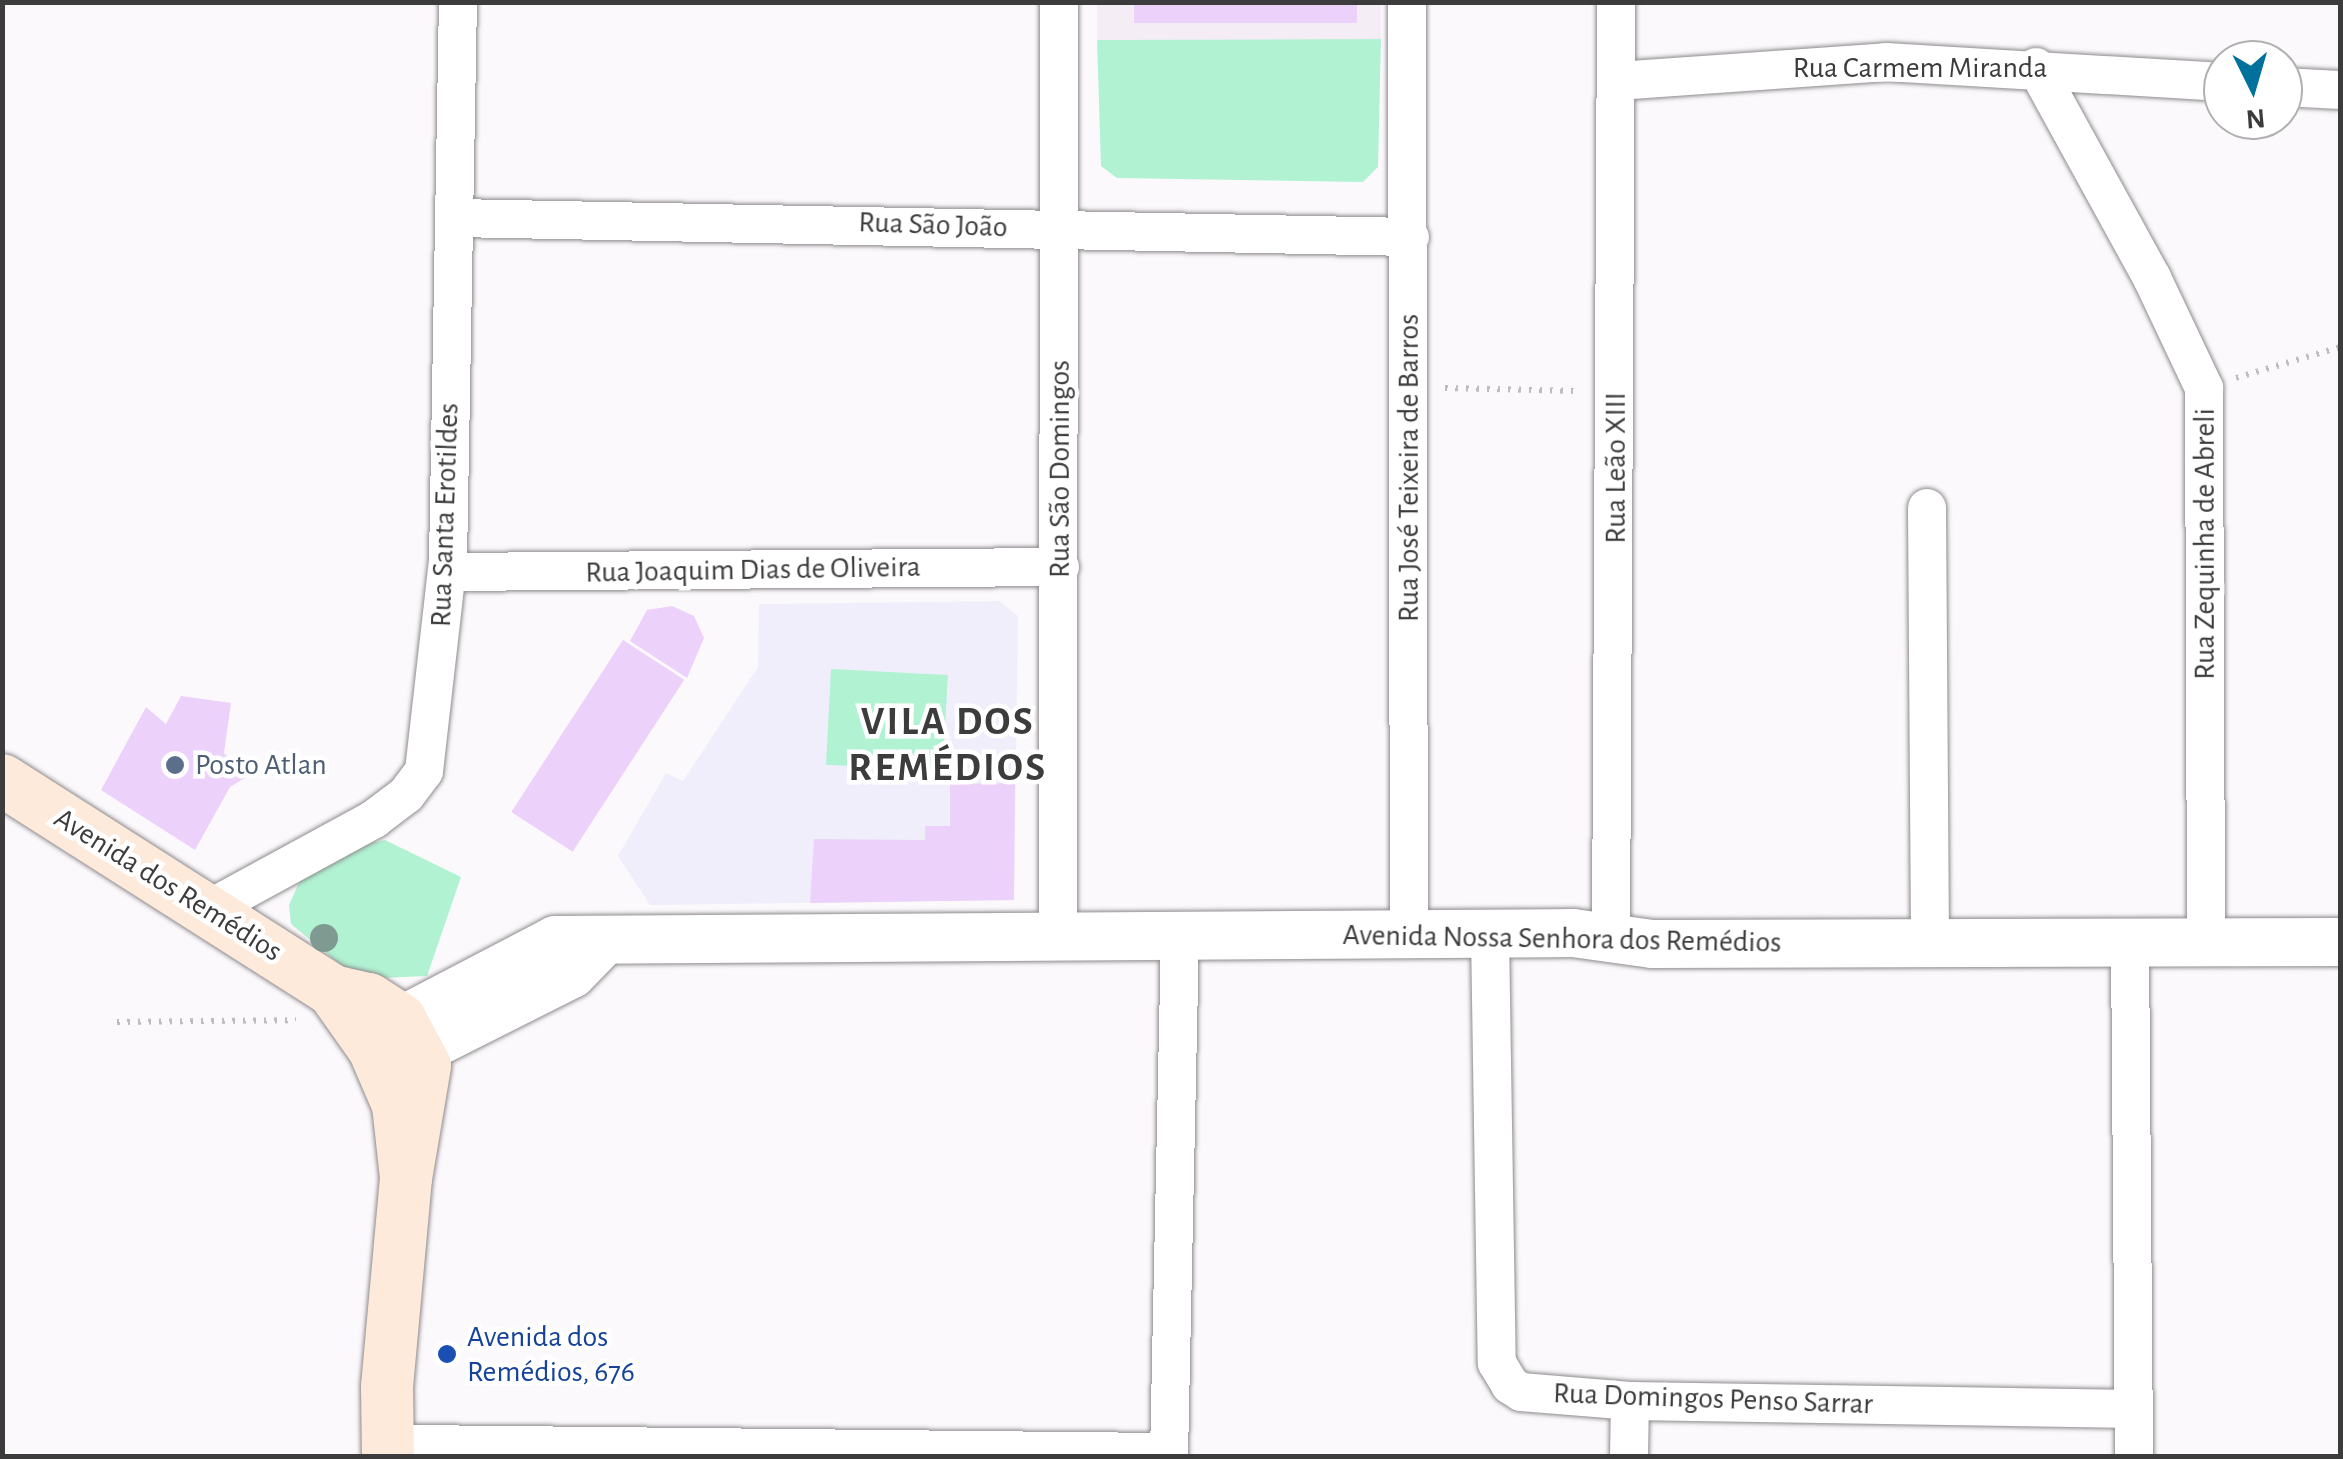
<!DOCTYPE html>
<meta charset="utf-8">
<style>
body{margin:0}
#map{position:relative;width:2343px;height:1459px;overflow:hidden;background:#fcf9fc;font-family:"Alegreya Sans",sans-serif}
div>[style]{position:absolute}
.built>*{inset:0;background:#f5edf6;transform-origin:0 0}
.education>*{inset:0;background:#f1eefc}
.green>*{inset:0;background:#b1f2d3;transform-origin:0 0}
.building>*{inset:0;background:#ecd1fb;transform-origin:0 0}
.path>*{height:6px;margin-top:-3px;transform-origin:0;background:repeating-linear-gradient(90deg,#bebcbe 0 2.5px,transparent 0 10.5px)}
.roads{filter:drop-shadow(0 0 2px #8d8b8d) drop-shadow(0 0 2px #8d8b8d)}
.minor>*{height:38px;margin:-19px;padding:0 19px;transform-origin:19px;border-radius:19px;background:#fff}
.tertiary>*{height:48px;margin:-24px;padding:0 24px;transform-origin:24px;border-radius:24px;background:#fff}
.secondary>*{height:52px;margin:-26px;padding:0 26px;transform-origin:26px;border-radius:26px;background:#fdeada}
.trees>*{width:28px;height:28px;margin:-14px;border-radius:50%;background:#7f9a90}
.dots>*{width:28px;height:28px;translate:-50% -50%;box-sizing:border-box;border:5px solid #fff;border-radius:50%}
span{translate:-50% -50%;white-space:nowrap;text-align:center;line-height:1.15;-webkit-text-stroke:9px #fff;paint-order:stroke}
.street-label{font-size:30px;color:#3d3c3d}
.service-label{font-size:30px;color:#4e5e75}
.left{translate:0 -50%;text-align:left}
.transit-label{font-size:30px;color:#164399}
.district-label{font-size:40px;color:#3d3c3d;font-weight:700;letter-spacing:2.5px}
.frame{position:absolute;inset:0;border:5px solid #3d3c3d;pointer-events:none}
.north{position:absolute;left:2203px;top:40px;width:100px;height:100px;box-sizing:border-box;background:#fff;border:2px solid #b1b1b1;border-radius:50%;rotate:175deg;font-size:28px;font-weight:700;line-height:40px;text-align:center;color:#3d3c3d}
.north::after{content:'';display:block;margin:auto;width:35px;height:45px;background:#00719c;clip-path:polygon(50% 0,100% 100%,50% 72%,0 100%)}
</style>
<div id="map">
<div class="built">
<i style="left:1097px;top:3px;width:284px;height:37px"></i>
</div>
<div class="education">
<i style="clip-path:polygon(999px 601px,1018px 616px,1014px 900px,650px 905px,618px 856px,666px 773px,683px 781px,758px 667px,759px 604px)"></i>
</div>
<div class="green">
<i style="clip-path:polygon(1381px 39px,1378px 167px,1363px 182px,1117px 178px,1101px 166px,1097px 40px)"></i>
<i style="left:831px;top:669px;width:117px;height:96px;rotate:3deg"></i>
<i style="clip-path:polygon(385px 840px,461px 877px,427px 976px,358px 979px,291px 924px,289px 905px,305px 869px,340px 850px)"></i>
</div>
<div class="building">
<i style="left:1134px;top:2px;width:223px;height:21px"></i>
<i style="clip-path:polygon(672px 606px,694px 616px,704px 638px,687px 678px,630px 641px,647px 610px)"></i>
<i style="left:623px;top:640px;width:73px;height:205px;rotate:33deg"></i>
<i style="clip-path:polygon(181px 696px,231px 703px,224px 753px,248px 776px,230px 787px,195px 850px,101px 790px,146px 707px,166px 724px)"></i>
<i style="clip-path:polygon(1015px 783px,1014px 900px,810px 903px,814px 839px,925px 840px,925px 826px,950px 826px,950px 784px)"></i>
</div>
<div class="path">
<i style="left:2236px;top:378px;width:109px;rotate:-16.6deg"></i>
<i style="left:1445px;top:388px;width:132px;rotate:1.3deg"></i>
<i style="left:117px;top:1022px;width:179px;rotate:-0.6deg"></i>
</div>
<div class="roads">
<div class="minor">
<i style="left:1407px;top:2px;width:932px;rotate:89.88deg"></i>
<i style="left:2036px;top:67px;width:241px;rotate:61.2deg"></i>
<i style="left:2152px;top:278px;width:122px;rotate:64.7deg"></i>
<i style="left:2204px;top:388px;width:554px;rotate:89.79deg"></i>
<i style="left:1617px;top:81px;width:270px;rotate:-4deg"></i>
<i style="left:1886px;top:62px;width:338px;rotate:3.4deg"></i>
<i style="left:2283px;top:87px;width:57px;rotate:3deg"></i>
<i style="left:456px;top:218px;width:954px;rotate:1.14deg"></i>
<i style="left:1927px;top:508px;width:435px;rotate:89.6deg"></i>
<i style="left:447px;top:572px;width:613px;rotate:-0.47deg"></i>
<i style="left:211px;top:908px;width:186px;rotate:-28.6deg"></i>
<i style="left:374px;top:819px;width:40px;rotate:-37deg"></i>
<i style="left:406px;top:795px;width:30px;rotate:-53deg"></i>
<i style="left:424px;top:771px;width:211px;rotate:-83.5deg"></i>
<i style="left:448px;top:561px;width:559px;rotate:-88.98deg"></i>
<i style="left:1490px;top:934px;width:429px;rotate:89.1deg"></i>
<i style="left:1497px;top:1363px;width:26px;rotate:59deg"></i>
<i style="left:1510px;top:1385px;width:13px;rotate:32deg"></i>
<i style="left:1521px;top:1392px;width:109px;rotate:4.7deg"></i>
<i style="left:1630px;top:1401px;width:504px;rotate:0.91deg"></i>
<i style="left:1611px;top:934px;width:932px;rotate:-89.69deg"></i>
<i style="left:1058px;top:935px;width:933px;rotate:-89.94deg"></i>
<i style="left:2130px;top:943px;width:513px;rotate:89.55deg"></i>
<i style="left:412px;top:1444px;width:757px;rotate:0.61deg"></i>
<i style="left:1169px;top:1456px;width:522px;rotate:-88.79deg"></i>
<i style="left:1629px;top:1456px;width:55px;rotate:-89deg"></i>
</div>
<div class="tertiary">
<i style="left:366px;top:1039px;width:213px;rotate:-27.6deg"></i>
<i style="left:555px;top:940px;width:1018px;rotate:-0.39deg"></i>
<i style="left:1573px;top:933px;width:80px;rotate:7.9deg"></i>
<i style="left:1652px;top:944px;width:688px;rotate:-0.17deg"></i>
<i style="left:385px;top:1068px;width:209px;rotate:-26.7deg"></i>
<i style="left:572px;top:974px;width:45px;rotate:-45.9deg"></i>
</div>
<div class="secondary">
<i style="left:2px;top:780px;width:393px;rotate:32.5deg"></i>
<i style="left:333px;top:991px;width:37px;rotate:13deg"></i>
<i style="left:369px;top:999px;width:37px;rotate:33deg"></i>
<i style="left:400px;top:1019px;width:53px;rotate:62deg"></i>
<i style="left:425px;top:1066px;width:114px;rotate:99.6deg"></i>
<i style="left:333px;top:991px;width:71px;rotate:54.7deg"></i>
<i style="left:374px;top:1049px;width:61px;rotate:66.8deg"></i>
<i style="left:398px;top:1105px;width:73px;rotate:83.7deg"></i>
<i style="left:406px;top:1178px;width:210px;rotate:95.2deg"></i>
<i style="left:387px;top:1387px;width:69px;rotate:89.2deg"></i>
</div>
</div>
<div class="trees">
<i style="left:324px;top:938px"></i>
</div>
<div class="dots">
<i style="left:175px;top:765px;background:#5c6f8a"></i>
<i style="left:447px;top:1354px;background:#1a4fb4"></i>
</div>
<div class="street-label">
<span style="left:1920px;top:68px">Rua Carmem Miranda</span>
<span style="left:933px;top:225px;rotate:2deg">Rua São João</span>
<span style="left:1409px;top:468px;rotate:-90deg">Rua José Teixeira de Barros</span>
<span style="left:1616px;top:468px;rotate:-90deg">Rua Leão XIII</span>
<span style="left:1060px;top:469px;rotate:-90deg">Rua São Domingos</span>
<span style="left:445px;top:515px;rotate:-88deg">Rua Santa Erotildes</span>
<span style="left:2205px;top:544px;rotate:-90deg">Rua Zequinha de Abreli</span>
<span style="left:753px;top:570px;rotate:-1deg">Rua Joaquim Dias de Oliveira</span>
<span style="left:168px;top:885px;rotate:32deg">Avenida dos Remédios</span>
<span style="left:1562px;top:939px;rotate:1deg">Avenida Nossa Senhora dos Remédios</span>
<span style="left:1713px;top:1399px;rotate:2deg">Rua Domingos Penso Sarrar</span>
</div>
<div class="service-label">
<span class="left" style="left:195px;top:765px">Posto Atlan</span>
</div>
<div class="transit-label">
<span class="left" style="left:467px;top:1354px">Avenida dos<br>Remédios, 676</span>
</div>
<div class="district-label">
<span style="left:948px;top:745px">VILA DOS<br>REMÉDIOS</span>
</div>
<div class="frame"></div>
<div class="north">N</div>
</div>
